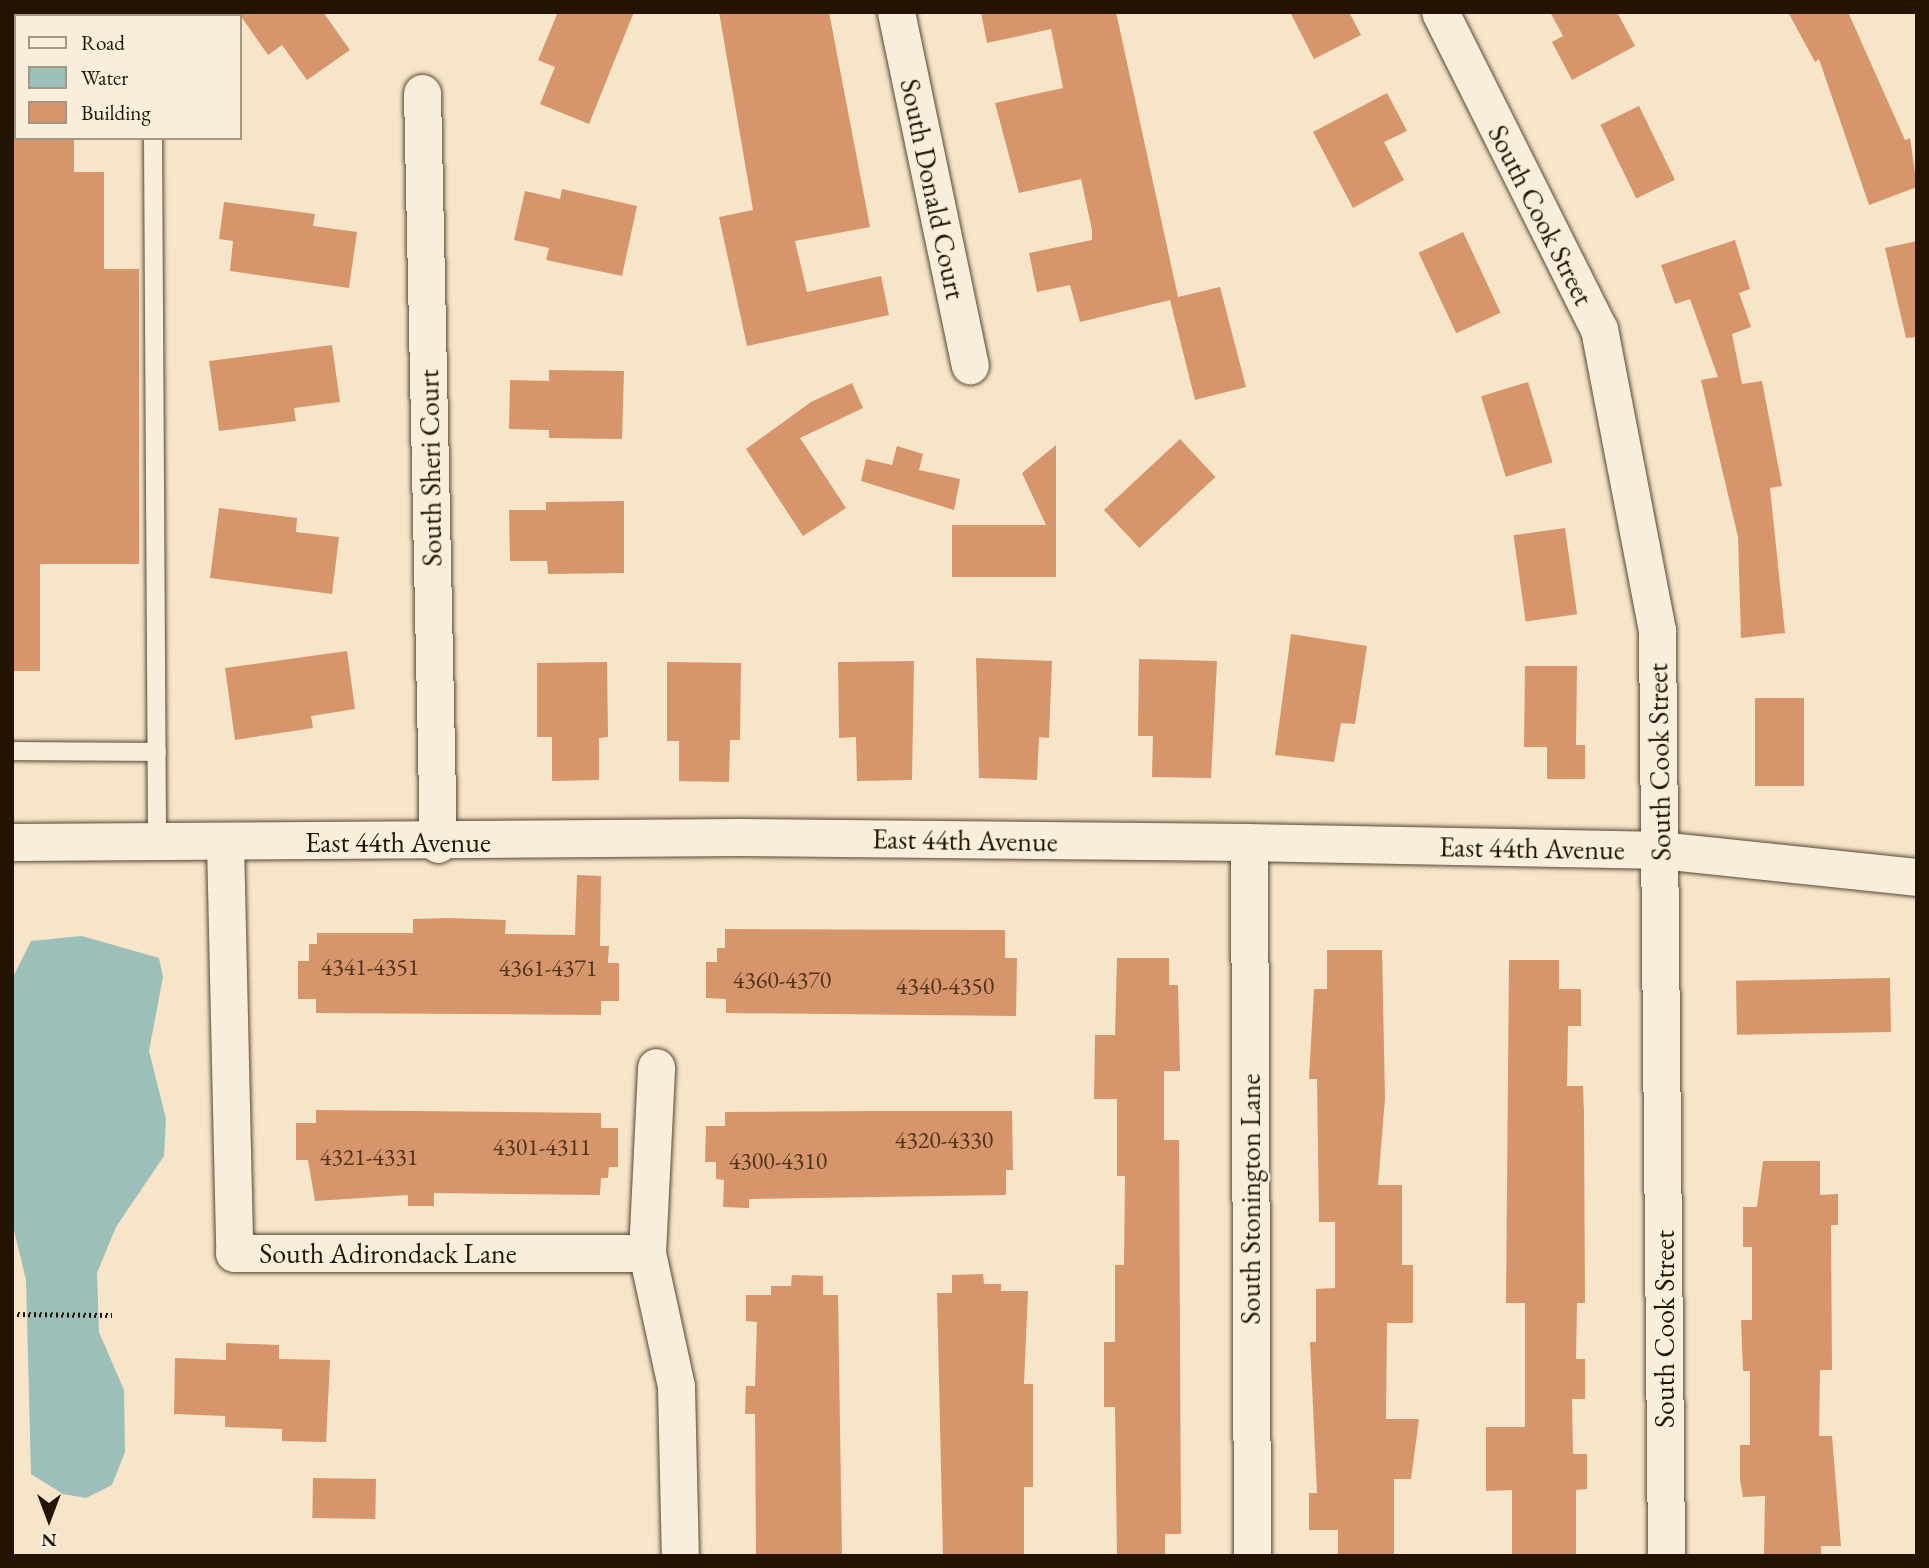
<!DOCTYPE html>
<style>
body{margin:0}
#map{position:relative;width:1929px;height:1568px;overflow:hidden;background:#f6e5c9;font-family:"EB Garamond",serif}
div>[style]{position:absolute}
.water>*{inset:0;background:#9dbfb9}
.building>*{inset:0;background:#d6956b;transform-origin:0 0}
.path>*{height:4.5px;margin-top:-2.25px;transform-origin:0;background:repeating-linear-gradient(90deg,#221302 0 2px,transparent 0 5.5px)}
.roads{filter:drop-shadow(0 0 2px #574834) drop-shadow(0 0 2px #574834)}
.service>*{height:18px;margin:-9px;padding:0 9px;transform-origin:9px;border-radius:9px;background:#f9eedc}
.minor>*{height:37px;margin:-18.5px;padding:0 18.5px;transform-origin:18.5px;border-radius:18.5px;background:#f9eedc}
span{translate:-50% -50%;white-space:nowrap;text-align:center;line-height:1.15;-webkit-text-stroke:5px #f9eedc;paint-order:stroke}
.number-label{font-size:24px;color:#4f341c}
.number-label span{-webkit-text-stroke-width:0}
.street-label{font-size:28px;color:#221302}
.frame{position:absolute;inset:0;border:14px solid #221302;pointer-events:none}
.legend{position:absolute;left:14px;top:14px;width:228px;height:126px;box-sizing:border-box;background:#f9eedc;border:2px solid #a39685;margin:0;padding:9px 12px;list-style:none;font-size:21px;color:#221302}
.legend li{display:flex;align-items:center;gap:14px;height:35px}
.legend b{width:35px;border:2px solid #a39685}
.north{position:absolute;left:14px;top:1484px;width:70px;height:70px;-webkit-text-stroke:5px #f9eedc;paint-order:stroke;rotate:180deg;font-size:19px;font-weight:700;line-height:28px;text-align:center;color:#221302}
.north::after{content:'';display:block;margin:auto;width:24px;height:32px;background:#221302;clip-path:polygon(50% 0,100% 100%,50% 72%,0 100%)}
</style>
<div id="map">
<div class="water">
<i style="clip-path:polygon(82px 936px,159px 958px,163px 977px,149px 1051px,166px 1119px,164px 1156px,116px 1227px,97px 1273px,99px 1332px,124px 1390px,125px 1452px,112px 1485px,86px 1498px,63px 1494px,31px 1474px,26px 1280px,12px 1222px,12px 979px,31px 941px)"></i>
</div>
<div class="building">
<i style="clip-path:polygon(238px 12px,323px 12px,350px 50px,307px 80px,282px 45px,268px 55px)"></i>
<i style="clip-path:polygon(558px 12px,634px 12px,589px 124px,540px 104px,555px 67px,538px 60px)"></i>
<i style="clip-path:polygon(719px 12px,829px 12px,870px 227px,795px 241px,807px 292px,881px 276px,889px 315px,747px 346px,719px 217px,753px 210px)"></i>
<i style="clip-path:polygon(981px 12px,1116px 12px,1178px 297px,1220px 287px,1246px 387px,1195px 400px,1170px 300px,1080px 322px,1070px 285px,1037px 292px,1029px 253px,1092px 240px,1092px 230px,1081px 179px,1019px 193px,995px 103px,1063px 88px,1051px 29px,987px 43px)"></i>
<i style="clip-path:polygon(1290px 12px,1349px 12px,1361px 35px,1314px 59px)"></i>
<i style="clip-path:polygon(1550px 12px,1617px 12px,1635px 46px,1572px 80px,1552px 42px,1563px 36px)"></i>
<i style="clip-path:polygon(1788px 12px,1848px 12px,1905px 140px,1910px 138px,1917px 187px,1869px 205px,1819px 59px,1815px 62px)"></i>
<i style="clip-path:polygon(1387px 93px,1407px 131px,1384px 142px,1404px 180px,1353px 208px,1313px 132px)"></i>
<i style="left:1639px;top:106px;width:82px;height:43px;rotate:64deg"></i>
<i style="clip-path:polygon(12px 138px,74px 138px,74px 172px,104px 172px,104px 269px,139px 269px,139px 564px,40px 564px,40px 671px,12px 671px)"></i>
<i style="clip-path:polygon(562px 189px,637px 206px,622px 276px,546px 260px,549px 248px,514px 240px,525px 191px,560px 199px)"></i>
<i style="clip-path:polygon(224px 202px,315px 214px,313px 226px,357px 232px,349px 288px,230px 271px,233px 241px,219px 239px)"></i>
<i style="left:1463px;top:232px;width:89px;height:49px;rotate:65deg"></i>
<i style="clip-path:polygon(1735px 240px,1750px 289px,1739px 293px,1751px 327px,1732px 334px,1742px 384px,1762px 381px,1782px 486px,1770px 488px,1785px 633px,1741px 638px,1738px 537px,1701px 380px,1718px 377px,1690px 299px,1675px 304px,1661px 265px)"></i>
<i style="clip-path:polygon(1917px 241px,1917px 337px,1906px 338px,1885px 248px)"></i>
<i style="clip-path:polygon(332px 345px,340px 402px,294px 408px,296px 421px,219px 431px,209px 361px)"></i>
<i style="clip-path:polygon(549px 370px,624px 371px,622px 439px,549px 438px,549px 430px,509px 429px,510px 380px,549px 381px)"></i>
<i style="left:1528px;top:382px;width:84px;height:49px;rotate:73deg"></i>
<i style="clip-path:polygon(852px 383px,863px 408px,800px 438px,846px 508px,803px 536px,746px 449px,811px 402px)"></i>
<i style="left:1180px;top:439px;width:52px;height:104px;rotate:47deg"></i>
<i style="clip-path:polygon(1056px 445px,1056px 577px,952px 577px,952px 525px,1046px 525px,1022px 473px)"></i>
<i style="clip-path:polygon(897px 446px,923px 454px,919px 470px,960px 479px,954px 510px,861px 481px,866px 459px,892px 465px)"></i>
<i style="clip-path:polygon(624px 501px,624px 573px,548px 574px,547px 561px,510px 561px,509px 510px,546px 510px,546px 502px)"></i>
<i style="clip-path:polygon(219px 508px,297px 518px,296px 532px,339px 537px,332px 594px,210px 578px)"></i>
<i style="left:1565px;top:528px;width:87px;height:52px;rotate:82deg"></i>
<i style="clip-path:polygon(1291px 634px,1367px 646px,1355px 724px,1341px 723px,1334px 762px,1275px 755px)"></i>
<i style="clip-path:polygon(347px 651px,355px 709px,311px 716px,313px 728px,235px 740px,225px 668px)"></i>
<i style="clip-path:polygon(976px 658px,1052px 661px,1049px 738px,1039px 737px,1037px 780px,979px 778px)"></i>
<i style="clip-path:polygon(1139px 659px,1217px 661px,1211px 778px,1152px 777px,1153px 736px,1138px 736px)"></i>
<i style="clip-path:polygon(914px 661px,912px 780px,857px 781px,856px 737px,839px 738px,838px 662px)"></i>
<i style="clip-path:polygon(607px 662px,608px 737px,599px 738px,599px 780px,552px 781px,552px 737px,537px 737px,537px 663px)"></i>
<i style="clip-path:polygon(667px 662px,741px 663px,740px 740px,730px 740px,729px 782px,679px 781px,679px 741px,667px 741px)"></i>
<i style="clip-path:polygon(1525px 666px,1577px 666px,1576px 745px,1585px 745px,1585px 779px,1547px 779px,1547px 747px,1524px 747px)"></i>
<i style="left:1755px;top:698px;width:49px;height:88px"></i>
<i style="clip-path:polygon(577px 875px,601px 876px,600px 946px,609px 946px,608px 963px,619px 963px,619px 1001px,601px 1001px,601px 1015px,316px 1013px,316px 999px,298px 999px,298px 961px,309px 961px,309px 944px,317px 944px,317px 933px,413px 933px,413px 919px,448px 918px,506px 920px,505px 934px,575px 935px)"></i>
<i style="clip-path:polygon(725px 929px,1005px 930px,1005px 958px,1017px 958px,1016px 1016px,726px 1013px,726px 999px,706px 998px,706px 962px,717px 962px,717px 948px,725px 948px)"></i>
<i style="clip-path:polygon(1327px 950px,1382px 950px,1385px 1098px,1378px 1185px,1402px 1185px,1402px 1265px,1413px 1265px,1413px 1323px,1387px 1323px,1386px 1419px,1419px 1419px,1411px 1479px,1394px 1479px,1394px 1556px,1338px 1556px,1338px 1530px,1309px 1530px,1309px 1493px,1317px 1493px,1310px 1342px,1316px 1342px,1316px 1289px,1335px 1288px,1335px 1222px,1319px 1222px,1317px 1079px,1309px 1079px,1314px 989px,1327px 989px)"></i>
<i style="clip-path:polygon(1117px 958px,1169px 958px,1169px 985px,1178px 985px,1180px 1071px,1164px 1071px,1164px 1140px,1179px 1140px,1181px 1534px,1165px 1534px,1165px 1556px,1117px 1556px,1115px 1407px,1104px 1407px,1104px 1342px,1115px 1342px,1115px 1265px,1124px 1265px,1125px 1176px,1117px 1176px,1117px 1099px,1094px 1099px,1095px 1035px,1115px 1035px)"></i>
<i style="clip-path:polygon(1509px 960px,1559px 960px,1559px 989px,1581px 989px,1581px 1026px,1568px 1026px,1567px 1086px,1583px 1086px,1584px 1112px,1585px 1303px,1577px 1303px,1576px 1359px,1585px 1359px,1585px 1399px,1572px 1399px,1573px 1454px,1587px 1454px,1587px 1489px,1576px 1490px,1576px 1556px,1512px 1556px,1512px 1490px,1486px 1491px,1486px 1427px,1525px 1427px,1525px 1303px,1506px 1303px)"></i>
<i style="left:1890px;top:978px;width:54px;height:154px;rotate:89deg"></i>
<i style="clip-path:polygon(316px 1110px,601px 1113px,601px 1128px,618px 1128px,618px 1167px,609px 1167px,608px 1178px,601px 1178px,600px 1195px,434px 1193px,434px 1206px,408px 1206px,408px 1195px,315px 1201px,308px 1160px,296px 1160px,296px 1123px,316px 1123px)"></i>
<i style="clip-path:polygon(883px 1111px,1012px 1111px,1013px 1170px,1006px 1170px,1006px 1195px,749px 1199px,749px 1208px,723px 1207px,724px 1180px,716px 1179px,716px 1162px,705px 1162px,706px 1126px,725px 1126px,725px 1112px)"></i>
<i style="clip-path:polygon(1763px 1161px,1820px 1161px,1820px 1195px,1838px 1194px,1838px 1225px,1831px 1225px,1832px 1370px,1820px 1370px,1819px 1436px,1832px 1436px,1841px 1546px,1821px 1546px,1821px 1556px,1764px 1556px,1765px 1496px,1743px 1497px,1740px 1480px,1740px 1445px,1750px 1445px,1750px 1371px,1743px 1371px,1741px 1320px,1752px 1320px,1752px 1247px,1743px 1247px,1743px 1207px,1757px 1207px)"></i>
<i style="clip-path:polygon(983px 1274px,984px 1284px,1001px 1284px,1001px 1291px,1028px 1291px,1024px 1384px,1033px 1384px,1033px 1487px,1024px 1487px,1024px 1556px,943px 1556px,937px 1293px,952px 1293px,952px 1275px)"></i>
<i style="clip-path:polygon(792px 1275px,823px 1276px,823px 1295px,838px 1295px,842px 1556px,756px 1556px,755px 1414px,745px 1414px,746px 1386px,755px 1386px,757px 1322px,746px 1321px,746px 1295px,771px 1295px,771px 1286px,791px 1286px)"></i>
<i style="clip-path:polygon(226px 1343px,279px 1345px,279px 1359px,330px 1360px,326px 1442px,282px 1441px,282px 1429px,225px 1427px,225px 1416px,174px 1414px,175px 1358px,226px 1360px)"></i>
<i style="left:313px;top:1478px;width:63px;height:40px;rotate:1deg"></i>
</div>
<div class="path">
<i style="left:12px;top:1314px;width:100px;rotate:0.6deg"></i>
</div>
<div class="roads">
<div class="service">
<i style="left:152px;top:12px;width:4px;rotate:90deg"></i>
<i style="left:153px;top:138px;width:704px;rotate:89.67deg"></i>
<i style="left:12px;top:751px;width:145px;rotate:0.4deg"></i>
</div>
<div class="minor">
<i style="left:896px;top:12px;width:361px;rotate:78.2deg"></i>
<i style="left:1440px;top:12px;width:355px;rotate:63.4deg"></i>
<i style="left:1599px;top:329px;width:307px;rotate:79.1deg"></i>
<i style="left:1657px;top:630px;width:926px;rotate:89.44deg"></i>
<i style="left:422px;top:93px;width:751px;rotate:88.78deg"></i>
<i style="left:12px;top:842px;width:728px;rotate:-0.39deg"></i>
<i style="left:740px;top:837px;width:509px;rotate:0.56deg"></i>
<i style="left:1249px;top:842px;width:411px;rotate:1.1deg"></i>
<i style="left:1660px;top:850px;width:258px;rotate:6deg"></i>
<i style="left:225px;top:842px;width:411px;rotate:88.7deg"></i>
<i style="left:234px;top:1253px;width:413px"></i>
<i style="left:647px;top:1253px;width:136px;rotate:77.7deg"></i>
<i style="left:676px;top:1386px;width:170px;rotate:88.7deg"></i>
<i style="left:1249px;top:842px;width:714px;rotate:89.76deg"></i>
<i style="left:647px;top:1253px;width:186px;rotate:-87.2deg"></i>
</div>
</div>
<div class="number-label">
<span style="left:370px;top:967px">4341-4351</span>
<span style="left:548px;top:968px">4361-4371</span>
<span style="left:782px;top:980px">4360-4370</span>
<span style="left:945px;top:986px">4340-4350</span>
<span style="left:944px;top:1140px">4320-4330</span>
<span style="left:542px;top:1147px">4301-4311</span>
<span style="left:369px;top:1157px">4321-4331</span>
<span style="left:778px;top:1161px">4300-4310</span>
</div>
<div class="street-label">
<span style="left:933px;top:189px;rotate:78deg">South Donald Court</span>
<span style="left:1541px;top:215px;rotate:63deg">South Cook Street</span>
<span style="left:430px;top:468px;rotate:-91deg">South Sheri Court</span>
<span style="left:1659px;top:762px;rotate:-91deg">South Cook Street</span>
<span style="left:965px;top:840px;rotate:1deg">East 44th Avenue</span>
<span style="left:398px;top:842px">East 44th Avenue</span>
<span style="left:1532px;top:848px;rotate:1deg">East 44th Avenue</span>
<span style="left:1250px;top:1199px;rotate:-90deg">South Stonington Lane</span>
<span style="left:388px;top:1253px">South Adirondack Lane</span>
<span style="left:1664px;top:1329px;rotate:-90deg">South Cook Street</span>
</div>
<div class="frame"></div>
<ul class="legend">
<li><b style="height:9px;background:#f9eedc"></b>Road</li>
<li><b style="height:19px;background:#9dbfb9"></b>Water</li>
<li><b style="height:19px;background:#d6956b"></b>Building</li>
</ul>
<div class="north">N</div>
</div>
